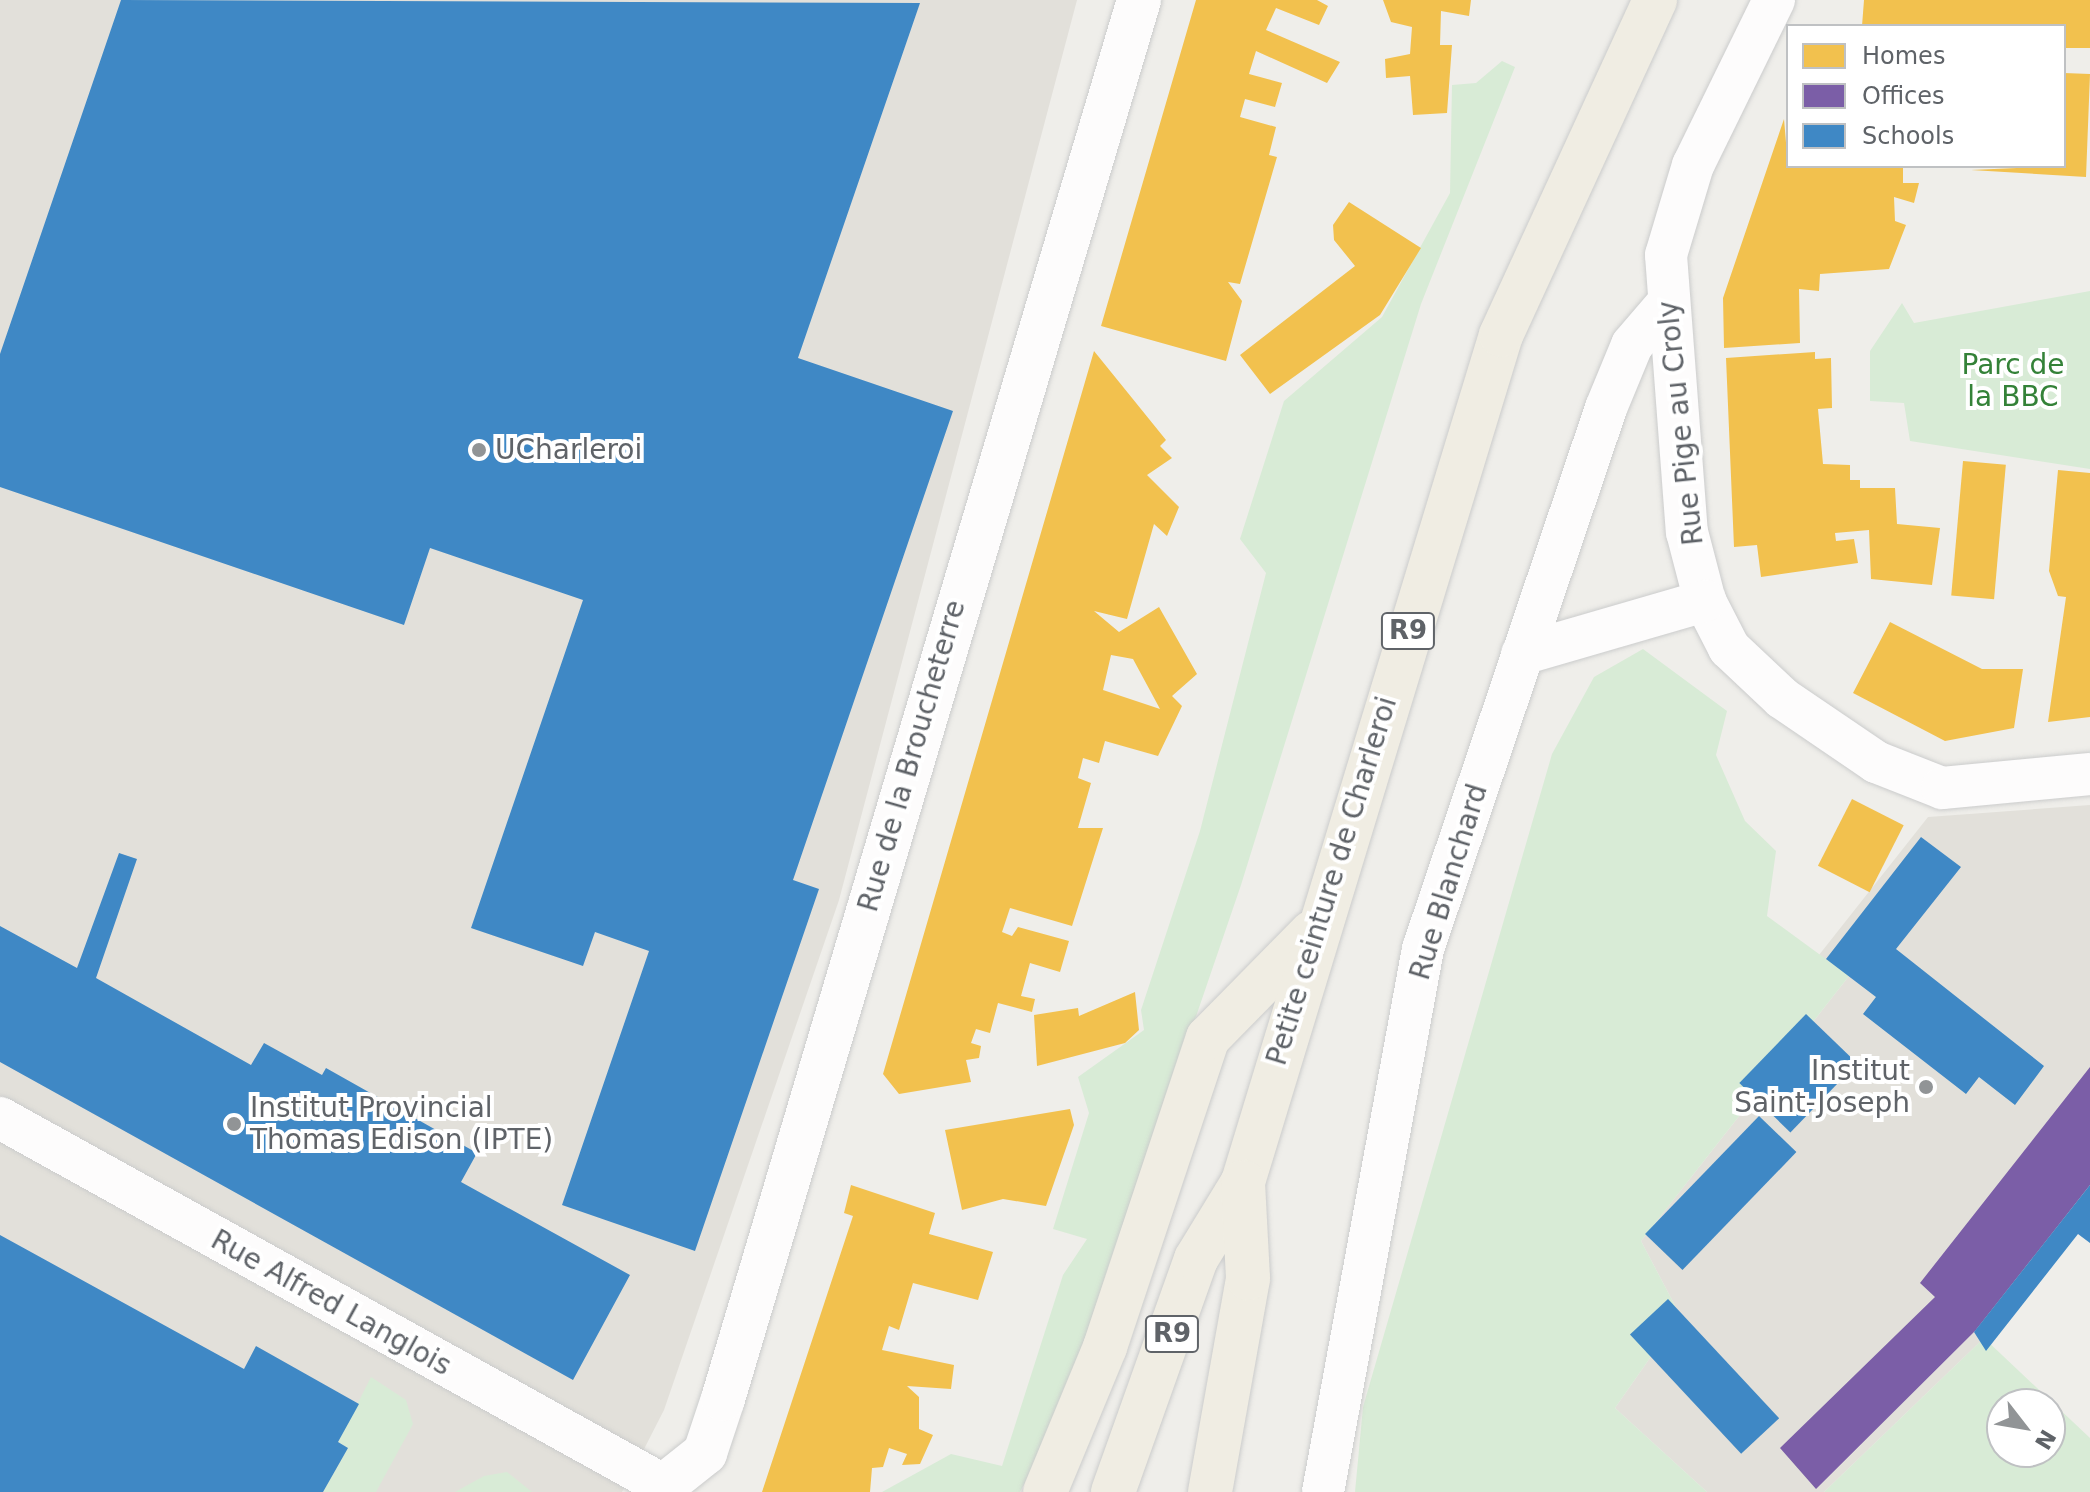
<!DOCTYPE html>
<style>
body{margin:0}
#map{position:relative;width:2090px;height:1492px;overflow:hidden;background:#efeeea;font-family:"DejaVu Sans",sans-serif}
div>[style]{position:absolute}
.education>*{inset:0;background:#e2e0da}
.green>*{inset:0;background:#d8ebd6}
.homes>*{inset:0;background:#f2c14e;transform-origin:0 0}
.offices>*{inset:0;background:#7b5ea7}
.schools>*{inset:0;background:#3f88c5;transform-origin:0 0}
.roads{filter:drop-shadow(0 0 2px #cbcccc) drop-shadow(0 0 2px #cbcccc)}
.street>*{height:42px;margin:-21px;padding:0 21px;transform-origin:21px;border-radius:21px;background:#fdfcfc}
.secondary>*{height:44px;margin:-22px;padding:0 22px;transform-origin:22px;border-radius:22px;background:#fdfcfc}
.highway>*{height:44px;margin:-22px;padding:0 22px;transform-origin:22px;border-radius:22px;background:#f0ede3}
.dots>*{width:22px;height:22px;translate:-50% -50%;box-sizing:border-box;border:4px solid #fff;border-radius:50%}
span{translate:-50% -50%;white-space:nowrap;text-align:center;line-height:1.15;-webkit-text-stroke:8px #fff;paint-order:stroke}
.shield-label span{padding:2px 6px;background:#fff;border:2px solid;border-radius:6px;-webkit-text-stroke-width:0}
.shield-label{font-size:26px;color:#5f6368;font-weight:700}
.park-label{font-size:28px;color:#348238}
.street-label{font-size:28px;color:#5f6368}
.poi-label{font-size:28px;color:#5f6368}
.left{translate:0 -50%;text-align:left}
.right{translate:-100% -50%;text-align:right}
.legend{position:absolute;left:1786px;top:24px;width:280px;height:144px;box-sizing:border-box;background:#fff;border:2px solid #bfc1c3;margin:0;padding:10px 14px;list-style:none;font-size:24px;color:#5f6368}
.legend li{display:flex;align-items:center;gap:16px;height:40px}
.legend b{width:40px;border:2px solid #bfc1c3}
.north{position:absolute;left:1986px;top:1388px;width:80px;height:80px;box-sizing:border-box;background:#fff;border:2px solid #bfc1c3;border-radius:50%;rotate:121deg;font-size:22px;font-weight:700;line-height:32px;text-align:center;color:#5f6368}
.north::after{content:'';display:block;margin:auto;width:28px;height:36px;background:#919496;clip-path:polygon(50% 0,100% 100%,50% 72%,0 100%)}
</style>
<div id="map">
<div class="education">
<i style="clip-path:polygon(0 0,1077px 0,839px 900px,664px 1410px,622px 1492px,0 1492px)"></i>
<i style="clip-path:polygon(2090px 805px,2090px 1198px,1984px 1338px,1824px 1492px,1707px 1492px,1615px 1408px,1680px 1315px,1641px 1241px,1849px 976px,1819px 955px,1928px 817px)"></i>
</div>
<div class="green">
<i style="clip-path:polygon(1502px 61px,1515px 67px,1421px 304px,1241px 885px,1061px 1411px,1020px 1492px,882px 1492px,951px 1454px,1002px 1466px,1063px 1275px,1087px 1239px,1053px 1229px,1089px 1113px,1078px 1077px,1144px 1030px,1141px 1010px,1200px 831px,1266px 573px,1240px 539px,1284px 401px,1382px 317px,1450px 193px,1452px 85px,1476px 83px)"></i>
<i style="clip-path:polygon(2090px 291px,2090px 469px,1910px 441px,1904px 403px,1870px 401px,1870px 351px,1902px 303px,1914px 323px)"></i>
<i style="clip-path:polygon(1643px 649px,1727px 711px,1716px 755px,1745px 821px,1776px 851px,1767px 916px,1849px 976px,1641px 1241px,1680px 1315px,1615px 1408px,1707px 1492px,1355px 1492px,1363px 1407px,1552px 754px,1594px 677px)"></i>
<i style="clip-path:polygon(evenodd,1984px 1338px,2090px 1438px,2090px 1492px,1824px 1492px,1984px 1338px,2002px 1404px,2050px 1404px,2050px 1452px,2002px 1452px,2002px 1404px)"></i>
<i style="clip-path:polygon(371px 1377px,406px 1400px,413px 1424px,376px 1492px,323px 1492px,348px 1448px,338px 1442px)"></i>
<i style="clip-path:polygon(507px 1472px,532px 1492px,455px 1492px,484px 1476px)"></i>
</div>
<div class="homes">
<i style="clip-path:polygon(1196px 0,1317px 0,1328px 6px,1319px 25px,1276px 8px,1266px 30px,1340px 62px,1327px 83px,1256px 51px,1249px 74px,1282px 83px,1275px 107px,1245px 99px,1240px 117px,1276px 127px,1269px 155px,1277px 157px,1240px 284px,1228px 282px,1242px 301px,1226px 361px,1101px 326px)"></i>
<i style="clip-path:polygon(1383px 0,1471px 0,1469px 16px,1441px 11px,1440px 45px,1452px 45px,1447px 113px,1413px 115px,1410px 76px,1386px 78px,1385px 59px,1410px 54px,1412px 27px,1391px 22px)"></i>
<i style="clip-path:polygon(1864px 0,2090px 0,2090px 48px,2064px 48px,2064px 26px,1862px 26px)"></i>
<i style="clip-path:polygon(2064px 73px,2090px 74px,2086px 177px,1971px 170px,2064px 166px)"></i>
<i style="clip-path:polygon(1784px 119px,1788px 166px,1903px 166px,1903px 183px,1919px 183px,1914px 203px,1894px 197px,1895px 221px,1906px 225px,1889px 269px,1820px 274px,1819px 291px,1799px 289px,1800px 343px,1724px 348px,1723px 298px)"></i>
<i style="clip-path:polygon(1349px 202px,1421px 248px,1380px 315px,1270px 394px,1240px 355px,1355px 266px,1334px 240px,1333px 225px)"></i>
<i style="clip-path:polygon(evenodd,1094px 351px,1166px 440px,1160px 446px,1172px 458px,1147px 475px,1179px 507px,1167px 536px,1154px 524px,1127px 619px,1094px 611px,1119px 632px,1159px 607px,1197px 674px,1172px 696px,1182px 706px,1158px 756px,1105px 741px,1099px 763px,1083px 758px,1078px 778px,1091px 783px,1078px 828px,1103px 828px,1072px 926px,1010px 908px,1002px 932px,1012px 936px,1018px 927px,1069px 941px,1060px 972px,1030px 963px,1021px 996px,1035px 999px,1032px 1012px,998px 1003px,990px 1033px,976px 1029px,971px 1043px,981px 1046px,979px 1058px,966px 1060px,971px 1082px,899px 1094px,883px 1074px,1094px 351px,1111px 655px,1133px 659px,1160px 709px,1103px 690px,1111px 655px)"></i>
<i style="clip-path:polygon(1815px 352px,1815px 359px,1831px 358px,1832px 408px,1818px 409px,1823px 464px,1850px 465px,1850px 480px,1860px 480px,1860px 488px,1895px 488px,1897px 524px,1940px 528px,1932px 585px,1871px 579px,1869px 530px,1835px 533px,1836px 541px,1854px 539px,1858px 563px,1761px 577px,1757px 545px,1734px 547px,1726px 358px)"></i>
<i style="left:1963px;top:461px;width:43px;height:135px;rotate:5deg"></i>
<i style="clip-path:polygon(2058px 470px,2090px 473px,2090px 717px,2048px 722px,2066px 597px,2058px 596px,2049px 571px)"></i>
<i style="clip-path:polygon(1890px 622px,1982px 669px,2023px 669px,2014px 728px,1945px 741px,1853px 693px)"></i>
<i style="left:1852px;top:799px;width:58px;height:75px;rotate:27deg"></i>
<i style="clip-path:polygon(1135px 992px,1139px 1030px,1125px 1043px,1037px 1066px,1034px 1015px,1078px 1008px,1079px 1016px)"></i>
<i style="clip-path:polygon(1070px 1109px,1074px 1125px,1046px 1206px,1003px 1199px,962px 1210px,945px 1130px)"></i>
<i style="clip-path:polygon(851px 1185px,935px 1213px,929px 1234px,993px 1252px,978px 1300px,913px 1283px,899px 1330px,889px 1326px,882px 1350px,954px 1365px,951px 1389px,907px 1386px,919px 1397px,919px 1429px,933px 1435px,920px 1464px,902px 1465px,907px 1454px,889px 1448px,883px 1467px,872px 1468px,870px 1492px,762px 1492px,853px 1216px,844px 1213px)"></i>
</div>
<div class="offices">
<i style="clip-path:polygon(2090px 1067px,2090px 1185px,1975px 1331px,1816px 1489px,1780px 1448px,1935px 1297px,1920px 1283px)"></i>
</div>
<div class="schools">
<i style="clip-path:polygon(121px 0,920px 3px,798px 358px,953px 411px,793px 880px,819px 889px,695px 1251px,562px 1205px,649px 951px,595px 932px,583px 966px,471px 928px,583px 600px,430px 548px,404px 625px,0 487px,0 354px)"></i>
<i style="clip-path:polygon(1921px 837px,1961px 867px,1896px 949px,2044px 1066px,2015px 1105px,1979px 1077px,1966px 1094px,1863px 1014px,1876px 997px,1826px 959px)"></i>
<i style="clip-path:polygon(119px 853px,137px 859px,96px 978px,251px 1065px,264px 1043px,322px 1075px,326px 1068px,477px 1153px,461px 1182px,630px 1275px,573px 1380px,0 1062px,0 926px,77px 968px)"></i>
<i style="left:1806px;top:1014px;width:71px;height:96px;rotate:44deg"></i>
<i style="left:1759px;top:1116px;width:52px;height:164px;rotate:44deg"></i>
<i style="clip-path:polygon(2090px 1185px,2090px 1243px,2078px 1234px,1986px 1351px,1974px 1332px)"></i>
<i style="clip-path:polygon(0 1235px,244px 1369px,256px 1346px,359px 1404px,338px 1442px,348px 1448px,323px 1492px,0 1492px)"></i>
<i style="left:1668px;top:1299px;width:163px;height:52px;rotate:47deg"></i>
</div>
<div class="roads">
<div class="street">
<i style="left:1774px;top:0;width:184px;rotate:116.1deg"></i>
<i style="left:1693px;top:165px;width:94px;rotate:106.7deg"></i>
<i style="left:1666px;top:255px;width:278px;rotate:85.7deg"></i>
<i style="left:1687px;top:532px;width:71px;rotate:75.4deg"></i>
<i style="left:1705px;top:601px;width:53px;rotate:62.9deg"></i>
<i style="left:1729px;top:648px;width:73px;rotate:43.3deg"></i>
<i style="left:1782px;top:698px;width:114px;rotate:34.2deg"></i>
<i style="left:1876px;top:762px;width:71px;rotate:21.5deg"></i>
<i style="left:1942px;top:788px;width:149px;rotate:-5.4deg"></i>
<i style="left:1522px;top:654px;width:191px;rotate:-16.2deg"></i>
<i style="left:0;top:1118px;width:758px;rotate:28.97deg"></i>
<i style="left:1323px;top:1492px;width:552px;rotate:-79.57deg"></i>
<i style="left:1423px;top:949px;width:571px;rotate:-71.31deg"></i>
<i style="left:1606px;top:408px;width:68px;rotate:-67.6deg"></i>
<i style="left:1632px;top:345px;width:55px;rotate:-49.4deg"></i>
</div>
<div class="secondary">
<i style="left:656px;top:1492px;width:63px;rotate:-38.5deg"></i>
<i style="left:705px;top:1453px;width:57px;rotate:-71.6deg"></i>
<i style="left:723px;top:1399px;width:1460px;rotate:-73.44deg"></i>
</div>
<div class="highway">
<i style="left:1045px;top:1492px;width:157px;rotate:-67.5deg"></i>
<i style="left:1105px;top:1347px;width:326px;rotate:-71.6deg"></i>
<i style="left:1208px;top:1038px;width:148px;rotate:-45.5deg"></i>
<i style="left:1113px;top:1492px;width:247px;rotate:-70.4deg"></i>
<i style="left:1196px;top:1259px;width:90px;rotate:-58.6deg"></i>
<i style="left:1243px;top:1182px;width:885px;rotate:-73.06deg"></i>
<i style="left:1501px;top:335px;width:369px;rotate:-65.3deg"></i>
<i style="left:1210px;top:1492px;width:217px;rotate:-79.9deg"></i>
<i style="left:1248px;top:1278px;width:96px;rotate:-93deg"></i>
</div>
</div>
<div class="dots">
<i style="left:479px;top:450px;background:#919496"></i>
<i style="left:1926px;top:1087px;background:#919496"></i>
<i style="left:234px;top:1124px;background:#919496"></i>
</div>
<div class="shield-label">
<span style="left:1408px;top:631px">R9</span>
<span style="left:1172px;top:1334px">R9</span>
</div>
<div class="park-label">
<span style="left:2013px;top:381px">Parc de<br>la BBC</span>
</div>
<div class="street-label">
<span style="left:1681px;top:423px;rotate:-96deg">Rue Pige au Croly</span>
<span style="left:912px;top:756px;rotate:-74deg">Rue de la Broucheterre</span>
<span style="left:1332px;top:881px;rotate:-73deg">Petite ceinture de Charleroi</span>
<span style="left:1449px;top:882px;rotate:-73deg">Rue Blanchard</span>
<span style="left:331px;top:1303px;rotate:29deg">Rue Alfred Langlois</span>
</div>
<div class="poi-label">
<span class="left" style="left:495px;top:450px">UCharleroi</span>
<span class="right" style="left:1910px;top:1087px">Institut<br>Saint-Joseph</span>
<span class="left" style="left:250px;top:1124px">Institut Provincial<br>Thomas Edison (IPTE)</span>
</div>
<ul class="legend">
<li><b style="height:22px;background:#f2c14e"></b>Homes</li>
<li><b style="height:22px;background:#7b5ea7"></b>Offices</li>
<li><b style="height:22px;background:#3f88c5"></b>Schools</li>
</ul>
<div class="north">N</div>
</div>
